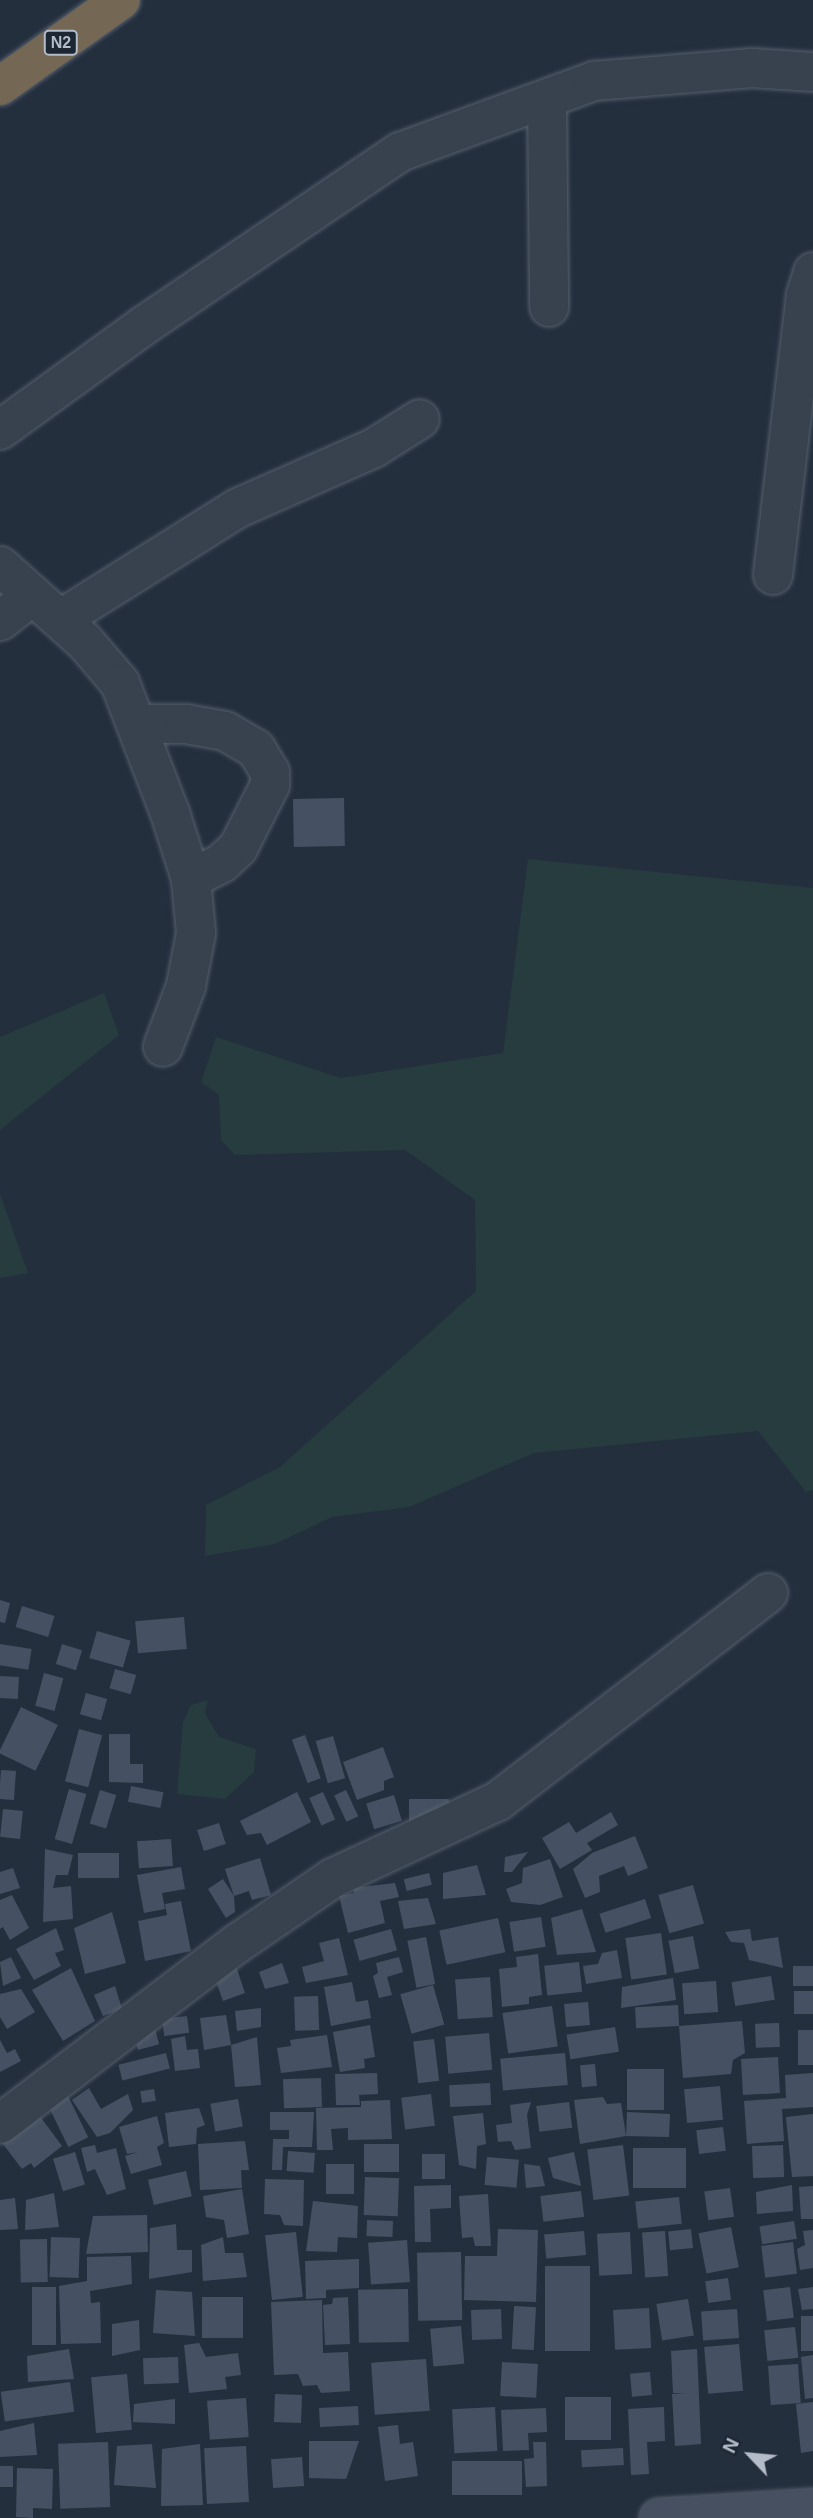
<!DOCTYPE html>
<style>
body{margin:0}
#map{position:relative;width:813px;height:2518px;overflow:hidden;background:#242f3e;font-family:Arial,sans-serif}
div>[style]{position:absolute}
.green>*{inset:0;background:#263c3f}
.building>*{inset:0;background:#455162;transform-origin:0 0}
.roads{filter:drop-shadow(0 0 2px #565f6c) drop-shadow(0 0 2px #565f6c)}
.street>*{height:38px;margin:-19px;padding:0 19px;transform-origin:19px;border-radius:19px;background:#38414e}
.secondary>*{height:38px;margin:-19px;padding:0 19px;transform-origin:19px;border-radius:19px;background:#465061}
.highway>*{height:38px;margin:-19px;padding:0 19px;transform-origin:19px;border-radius:19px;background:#746855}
span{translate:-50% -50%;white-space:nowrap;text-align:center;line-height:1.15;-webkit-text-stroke:5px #1d2633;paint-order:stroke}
.shield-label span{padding:2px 5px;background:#1d2633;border:2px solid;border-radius:5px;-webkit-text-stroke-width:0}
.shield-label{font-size:16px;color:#b4bcc9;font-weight:700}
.north{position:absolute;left:715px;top:2420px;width:70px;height:70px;-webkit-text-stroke:5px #1d2633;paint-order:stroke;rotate:296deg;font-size:19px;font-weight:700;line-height:28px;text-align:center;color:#b4bcc9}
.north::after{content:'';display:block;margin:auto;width:24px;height:32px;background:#b4bcc9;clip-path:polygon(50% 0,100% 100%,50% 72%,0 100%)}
</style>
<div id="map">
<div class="green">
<i style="clip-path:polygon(528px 859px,813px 888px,813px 1490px,806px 1492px,758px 1431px,534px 1453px,409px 1507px,332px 1517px,275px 1544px,205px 1556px,206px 1505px,280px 1467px,476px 1291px,475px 1200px,405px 1150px,235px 1155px,221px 1140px,219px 1095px,201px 1082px,216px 1037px,341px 1078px,503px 1053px)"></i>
<i style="clip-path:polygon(104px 993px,119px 1035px,0 1130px,0 1037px)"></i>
<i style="clip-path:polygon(0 1194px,28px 1273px,0 1278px)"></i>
<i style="clip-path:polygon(208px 1700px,205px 1713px,219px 1737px,256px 1749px,254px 1772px,225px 1799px,177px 1794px,183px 1722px,191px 1705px)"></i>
</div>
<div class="building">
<i style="left:344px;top:798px;width:48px;height:51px;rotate:89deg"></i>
<i style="clip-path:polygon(0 1600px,10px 1603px,5px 1623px,0 1622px)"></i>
<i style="left:22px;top:1606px;width:34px;height:22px;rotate:17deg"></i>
<i style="left:184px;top:1617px;width:32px;height:49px;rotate:85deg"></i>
<i style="left:97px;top:1631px;width:35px;height:28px;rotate:16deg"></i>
<i style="left:0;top:1644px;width:32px;height:21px;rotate:9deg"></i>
<i style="left:62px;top:1644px;width:21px;height:21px;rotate:17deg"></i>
<i style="left:115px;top:1669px;width:22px;height:20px;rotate:16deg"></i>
<i style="left:44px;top:1673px;width:20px;height:34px;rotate:15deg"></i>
<i style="left:0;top:1676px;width:19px;height:22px;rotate:3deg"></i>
<i style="left:86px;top:1693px;width:22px;height:22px;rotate:16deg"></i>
<i style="left:21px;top:1707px;width:41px;height:51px;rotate:26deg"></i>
<i style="left:79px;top:1729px;width:24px;height:54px;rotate:15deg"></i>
<i style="clip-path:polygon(109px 1734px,130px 1734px,130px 1764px,143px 1764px,143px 1783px,109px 1782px)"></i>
<i style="left:305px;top:1735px;width:46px;height:14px;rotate:70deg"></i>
<i style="left:333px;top:1736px;width:44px;height:18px;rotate:74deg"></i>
<i style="clip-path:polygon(383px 1747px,394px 1777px,384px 1781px,384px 1790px,357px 1800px,343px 1762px)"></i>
<i style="left:1px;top:1770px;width:15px;height:29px;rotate:4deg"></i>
<i style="left:131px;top:1786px;width:33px;height:16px;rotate:11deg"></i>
<i style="left:69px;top:1789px;width:18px;height:52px;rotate:16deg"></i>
<i style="left:100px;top:1790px;width:17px;height:35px;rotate:17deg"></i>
<i style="left:346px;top:1790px;width:29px;height:13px;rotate:65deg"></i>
<i style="clip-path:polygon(297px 1792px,311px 1822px,267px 1845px,261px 1833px,247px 1835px,240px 1821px)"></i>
<i style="left:323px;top:1792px;width:30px;height:15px;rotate:66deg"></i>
<i style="left:394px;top:1795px;width:27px;height:29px;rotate:73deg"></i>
<i style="left:409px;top:1799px;width:40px;height:23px"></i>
<i style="left:3px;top:1809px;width:20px;height:28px;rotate:6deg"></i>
<i style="clip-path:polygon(611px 1812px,618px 1825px,587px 1843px,592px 1850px,560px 1869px,542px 1838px,569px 1822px,576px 1833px)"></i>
<i style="left:219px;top:1823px;width:22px;height:23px;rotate:72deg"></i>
<i style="clip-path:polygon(635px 1836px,648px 1868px,628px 1876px,624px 1866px,599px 1876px,600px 1892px,585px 1898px,573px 1869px,592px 1853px)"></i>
<i style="left:171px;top:1839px;width:27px;height:34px;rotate:86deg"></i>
<i style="clip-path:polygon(45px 1849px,73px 1855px,68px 1875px,56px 1875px,53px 1888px,71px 1886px,73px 1919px,43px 1922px)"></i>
<i style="clip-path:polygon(528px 1852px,512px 1872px,504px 1872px,505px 1857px)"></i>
<i style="left:78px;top:1853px;width:41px;height:25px"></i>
<i style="clip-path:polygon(260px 1858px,271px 1895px,252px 1900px,249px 1891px,234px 1896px,225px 1869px)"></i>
<i style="clip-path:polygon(550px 1859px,563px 1897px,540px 1905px,511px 1902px,506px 1889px,522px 1883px,523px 1868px)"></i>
<i style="clip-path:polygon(477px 1865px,486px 1895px,443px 1899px,443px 1873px)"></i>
<i style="clip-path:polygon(181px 1867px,185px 1889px,162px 1893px,165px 1909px,144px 1913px,137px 1875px)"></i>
<i style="clip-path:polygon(13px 1868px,20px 1888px,0 1894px,0 1872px)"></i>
<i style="left:429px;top:1873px;width:12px;height:26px;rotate:76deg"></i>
<i style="clip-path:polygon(223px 1879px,234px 1896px,235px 1912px,226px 1918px,208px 1889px)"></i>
<i style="clip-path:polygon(395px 1883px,399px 1897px,380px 1901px,385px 1923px,348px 1933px,339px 1896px,354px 1893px,353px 1888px)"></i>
<i style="left:693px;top:1885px;width:40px;height:36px;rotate:74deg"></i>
<i style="clip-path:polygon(12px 1895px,29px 1928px,10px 1940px,3px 1927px,0 1929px,0 1900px)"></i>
<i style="clip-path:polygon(428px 1898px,436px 1924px,404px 1929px,398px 1901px)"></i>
<i style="left:645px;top:1899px;width:20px;height:48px;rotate:72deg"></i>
<i style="clip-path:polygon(181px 1901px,191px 1951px,145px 1961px,138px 1921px,167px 1915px,165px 1904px)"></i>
<i style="clip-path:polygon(582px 1909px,596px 1952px,557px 1955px,551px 1918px)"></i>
<i style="clip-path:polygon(112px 1912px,126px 1963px,85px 1974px,74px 1928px)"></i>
<i style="left:541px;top:1917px;width:30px;height:32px;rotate:81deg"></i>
<i style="left:498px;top:1918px;width:35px;height:60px;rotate:78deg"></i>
<i style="clip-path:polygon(56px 1928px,64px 1950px,55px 1953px,61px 1966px,34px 1980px,16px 1949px)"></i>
<i style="left:391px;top:1929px;width:22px;height:39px;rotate:74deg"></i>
<i style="clip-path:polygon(750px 1929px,752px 1941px,778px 1937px,783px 1968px,749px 1960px,744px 1943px,731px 1942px,725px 1932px)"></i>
<i style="left:661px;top:1933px;width:42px;height:36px;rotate:82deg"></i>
<i style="left:693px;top:1936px;width:33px;height:25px;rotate:79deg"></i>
<i style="left:426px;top:1937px;width:48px;height:19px;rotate:79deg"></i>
<i style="clip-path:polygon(339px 1938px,348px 1975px,306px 1983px,302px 1967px,324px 1961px,319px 1943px)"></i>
<i style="clip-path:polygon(617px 1950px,622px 1978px,586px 1984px,583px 1966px,598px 1964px,602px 1953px)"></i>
<i style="clip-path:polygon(538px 1954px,542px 1995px,529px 1997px,529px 2004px,502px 2007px,499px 1969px,517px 1967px,516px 1957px)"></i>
<i style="clip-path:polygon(11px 1957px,21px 1978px,3px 1986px,0 1962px)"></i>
<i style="clip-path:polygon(399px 1957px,403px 1972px,387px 1977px,392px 1995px,379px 1998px,373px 1976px,378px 1973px,376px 1963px)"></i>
<i style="left:579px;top:1962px;width:30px;height:35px;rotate:84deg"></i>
<i style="clip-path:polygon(282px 1963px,289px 1983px,265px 1989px,259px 1972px)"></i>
<i style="clip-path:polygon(236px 1966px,245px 1993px,223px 2001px,212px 1970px)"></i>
<i style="left:793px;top:1966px;width:20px;height:20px"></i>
<i style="clip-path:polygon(71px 1968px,95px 2021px,63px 2041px,32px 1990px)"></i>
<i style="left:771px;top:1976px;width:24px;height:40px;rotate:81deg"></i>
<i style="left:490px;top:1977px;width:40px;height:35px;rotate:86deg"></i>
<i style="clip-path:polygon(673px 1978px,676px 2000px,621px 2008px,622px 1987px)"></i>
<i style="left:716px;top:1981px;width:31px;height:34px;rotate:86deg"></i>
<i style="clip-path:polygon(352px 1982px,356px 2002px,368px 2000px,371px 2018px,331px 2026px,324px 1987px)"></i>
<i style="left:433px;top:1985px;width:41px;height:34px;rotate:74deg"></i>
<i style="clip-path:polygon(115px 1986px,122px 2009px,103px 2016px,94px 1995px)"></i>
<i style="clip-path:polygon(21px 1989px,35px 2012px,7px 2029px,0 2017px,0 1994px)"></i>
<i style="left:794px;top:1991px;width:19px;height:23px"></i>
<i style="left:318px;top:1996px;width:34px;height:24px;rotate:88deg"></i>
<i style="left:588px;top:2002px;width:23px;height:24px;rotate:85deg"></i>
<i style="left:678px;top:2005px;width:21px;height:43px;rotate:87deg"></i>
<i style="left:552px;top:2006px;width:41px;height:50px;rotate:82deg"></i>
<i style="clip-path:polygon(261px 2008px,261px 2027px,237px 2031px,235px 2011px)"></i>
<i style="clip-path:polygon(226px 2015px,231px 2045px,257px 2037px,261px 2085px,235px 2087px,231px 2045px,204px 2050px,200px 2018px)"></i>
<i style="left:187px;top:2016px;width:17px;height:25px;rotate:83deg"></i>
<i style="clip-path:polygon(742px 2021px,745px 2053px,733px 2060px,731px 2074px,683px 2078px,679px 2026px)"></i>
<i style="left:779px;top:2023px;width:24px;height:24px;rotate:88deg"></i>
<i style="left:154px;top:2025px;width:20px;height:22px;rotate:75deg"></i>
<i style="clip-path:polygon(370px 2025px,375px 2057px,364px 2059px,365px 2068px,340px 2072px,333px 2032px)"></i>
<i style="left:615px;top:2027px;width:25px;height:49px;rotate:81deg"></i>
<i style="left:798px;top:2030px;width:15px;height:35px"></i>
<i style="left:489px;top:2033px;width:37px;height:44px;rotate:85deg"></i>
<i style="clip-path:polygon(327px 2035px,332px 2067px,281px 2073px,277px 2048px,291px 2046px,290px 2040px)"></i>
<i style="clip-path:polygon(185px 2036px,187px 2050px,198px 2049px,200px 2068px,175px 2071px,171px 2039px)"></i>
<i style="left:434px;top:2039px;width:42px;height:21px;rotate:83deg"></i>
<i style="clip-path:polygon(0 2040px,7px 2053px,15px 2049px,21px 2061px,0 2072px)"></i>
<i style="left:166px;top:2053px;width:16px;height:49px;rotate:76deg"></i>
<i style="left:565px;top:2053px;width:32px;height:65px;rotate:85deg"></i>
<i style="left:778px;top:2057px;width:36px;height:37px;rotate:87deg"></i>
<i style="left:595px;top:2064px;width:22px;height:15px;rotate:85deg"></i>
<i style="left:627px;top:2069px;width:37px;height:41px"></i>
<i style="clip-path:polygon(377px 2073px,378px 2094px,359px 2095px,360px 2105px,336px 2105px,335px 2074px)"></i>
<i style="clip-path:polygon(813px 2073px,813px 2107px,782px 2109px,784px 2141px,747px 2144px,744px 2101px,786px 2098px,785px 2075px)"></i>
<i style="left:321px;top:2078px;width:29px;height:38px;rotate:88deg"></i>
<i style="left:490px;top:2083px;width:22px;height:41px;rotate:87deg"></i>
<i style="left:720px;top:2086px;width:34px;height:36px;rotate:85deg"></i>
<i style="clip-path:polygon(89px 2088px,101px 2109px,128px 2094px,133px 2110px,110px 2133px,97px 2137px,72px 2100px)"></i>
<i style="left:154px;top:2089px;width:12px;height:14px;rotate:81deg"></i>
<i style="left:431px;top:2094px;width:32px;height:30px;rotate:83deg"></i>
<i style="left:68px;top:2096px;width:46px;height:22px;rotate:64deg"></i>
<i style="clip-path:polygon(603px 2097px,607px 2104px,621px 2103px,626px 2136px,627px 2112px,670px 2114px,669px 2137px,626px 2136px,580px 2144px,574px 2100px)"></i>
<i style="left:238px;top:2099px;width:28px;height:28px;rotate:80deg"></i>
<i style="clip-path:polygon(390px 2100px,392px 2139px,348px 2140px,348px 2128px,331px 2129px,333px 2150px,317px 2150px,316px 2108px,361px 2107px,361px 2101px)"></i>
<i style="clip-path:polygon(531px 2102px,527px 2115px,531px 2148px,515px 2150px,511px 2141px,498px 2142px,496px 2125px,512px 2123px,510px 2105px)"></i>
<i style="left:569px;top:2102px;width:26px;height:33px;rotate:83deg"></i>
<i style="clip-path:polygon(199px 2108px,205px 2125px,197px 2128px,196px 2144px,169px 2147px,165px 2113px)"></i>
<i style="clip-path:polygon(36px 2111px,62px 2146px,34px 2168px,31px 2163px,22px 2169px,0 2140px)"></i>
<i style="clip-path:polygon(270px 2112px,314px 2112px,312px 2147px,283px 2147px,282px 2170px,272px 2170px,273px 2139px,289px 2139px,289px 2130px,270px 2130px)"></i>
<i style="clip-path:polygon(483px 2113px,486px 2144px,477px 2146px,476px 2169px,459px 2165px,453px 2116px)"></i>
<i style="clip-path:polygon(813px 2114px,813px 2176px,792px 2177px,786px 2117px)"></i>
<i style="clip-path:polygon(157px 2116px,164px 2143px,157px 2147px,162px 2165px,131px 2174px,125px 2156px,138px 2152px,127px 2154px,119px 2127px)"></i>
<i style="left:723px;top:2127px;width:24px;height:27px;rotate:83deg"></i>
<i style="clip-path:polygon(245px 2141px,249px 2170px,241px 2170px,242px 2188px,200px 2190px,198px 2144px)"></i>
<i style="left:364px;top:2144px;width:35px;height:28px"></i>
<i style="clip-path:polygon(95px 2145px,97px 2153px,116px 2148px,126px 2189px,107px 2195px,95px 2169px,87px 2172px,81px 2148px)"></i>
<i style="left:623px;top:2145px;width:51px;height:36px;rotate:83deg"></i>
<i style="left:783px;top:2145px;width:32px;height:31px;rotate:88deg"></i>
<i style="left:686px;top:2148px;width:40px;height:53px;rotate:90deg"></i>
<i style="left:288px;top:2151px;width:27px;height:20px;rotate:4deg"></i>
<i style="left:75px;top:2152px;width:34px;height:23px;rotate:73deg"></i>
<i style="clip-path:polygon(574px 2152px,581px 2186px,553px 2178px,548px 2158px)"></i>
<i style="left:422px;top:2154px;width:23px;height:25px"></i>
<i style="left:487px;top:2157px;width:32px;height:28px;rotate:5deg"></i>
<i style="left:326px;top:2164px;width:28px;height:30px"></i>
<i style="clip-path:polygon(524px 2164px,540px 2166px,545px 2186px,526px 2188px)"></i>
<i style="left:186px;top:2171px;width:26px;height:39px;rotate:77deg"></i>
<i style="left:365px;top:2177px;width:34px;height:38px;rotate:2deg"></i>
<i style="clip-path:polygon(265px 2179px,304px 2180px,303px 2226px,284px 2225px,280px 2215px,264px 2214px)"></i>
<i style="clip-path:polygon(451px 2185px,451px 2208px,430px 2209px,431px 2242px,415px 2242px,414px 2186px)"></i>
<i style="clip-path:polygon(792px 2185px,793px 2211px,757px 2214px,756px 2192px)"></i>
<i style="clip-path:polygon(813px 2186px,813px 2219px,801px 2219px,799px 2187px)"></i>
<i style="left:730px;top:2188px;width:29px;height:26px;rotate:82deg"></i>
<i style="clip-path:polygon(242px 2189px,249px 2234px,227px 2238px,224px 2220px,206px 2217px,203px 2196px)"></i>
<i style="left:581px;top:2191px;width:26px;height:41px;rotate:83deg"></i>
<i style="clip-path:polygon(54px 2193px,59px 2227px,25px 2230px,26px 2200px)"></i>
<i style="clip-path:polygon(488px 2194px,491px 2246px,475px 2246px,473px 2237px,462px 2238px,459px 2196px)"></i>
<i style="left:679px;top:2197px;width:27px;height:44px;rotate:84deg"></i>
<i style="clip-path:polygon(15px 2198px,18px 2229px,0 2230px,0 2200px)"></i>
<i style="clip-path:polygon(313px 2201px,358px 2206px,357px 2238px,338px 2237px,337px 2252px,306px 2251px)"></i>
<i style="clip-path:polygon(147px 2215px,148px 2252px,86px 2254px,93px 2216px)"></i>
<i style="left:367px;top:2220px;width:26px;height:16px;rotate:2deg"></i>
<i style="left:794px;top:2221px;width:18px;height:35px;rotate:81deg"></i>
<i style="clip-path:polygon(176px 2224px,177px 2250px,192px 2250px,192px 2272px,149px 2279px,150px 2228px)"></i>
<i style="left:731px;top:2227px;width:41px;height:33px;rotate:79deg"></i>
<i style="clip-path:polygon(498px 2229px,538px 2230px,536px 2302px,464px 2300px,465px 2256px,497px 2256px)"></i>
<i style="left:691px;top:2229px;width:19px;height:23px;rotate:84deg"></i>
<i style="clip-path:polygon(813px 2230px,813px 2268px,800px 2270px,797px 2249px,805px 2245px,803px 2231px)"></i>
<i style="left:584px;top:2231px;width:24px;height:40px;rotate:85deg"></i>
<i style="left:665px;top:2231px;width:45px;height:23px;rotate:86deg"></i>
<i style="left:296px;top:2232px;width:65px;height:31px;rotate:84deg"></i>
<i style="left:630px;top:2232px;width:42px;height:33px;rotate:87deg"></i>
<i style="left:51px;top:2237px;width:29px;height:40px;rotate:2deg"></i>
<i style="clip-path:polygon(223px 2237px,225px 2253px,243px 2253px,247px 2277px,203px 2281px,201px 2245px)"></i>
<i style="left:47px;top:2239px;width:43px;height:27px;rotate:89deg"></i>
<i style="left:407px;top:2240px;width:42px;height:39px;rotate:86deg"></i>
<i style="left:793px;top:2242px;width:32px;height:32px;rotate:83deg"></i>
<i style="left:461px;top:2252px;width:68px;height:44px;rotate:89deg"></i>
<i style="clip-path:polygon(131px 2256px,132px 2284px,90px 2291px,91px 2303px,100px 2302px,101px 2343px,61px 2344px,59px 2286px,87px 2281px,87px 2257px)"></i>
<i style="clip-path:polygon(359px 2259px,359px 2288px,326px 2290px,326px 2298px,306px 2299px,305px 2261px)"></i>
<i style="left:545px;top:2266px;width:45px;height:85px"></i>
<i style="left:728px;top:2278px;width:22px;height:23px;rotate:82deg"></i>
<i style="left:32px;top:2287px;width:24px;height:58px"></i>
<i style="left:790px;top:2287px;width:31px;height:27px;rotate:83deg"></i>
<i style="clip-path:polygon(813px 2287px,813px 2309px,802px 2310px,798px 2289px)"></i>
<i style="left:408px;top:2289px;width:53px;height:50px;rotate:89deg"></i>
<i style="clip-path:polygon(156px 2290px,192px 2292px,195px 2336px,153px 2333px)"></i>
<i style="left:243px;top:2297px;width:41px;height:41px;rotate:90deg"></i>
<i style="clip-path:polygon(348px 2297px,350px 2344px,325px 2345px,323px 2305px,332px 2304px,333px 2298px)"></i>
<i style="left:688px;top:2299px;width:37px;height:32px;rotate:81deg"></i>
<i style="clip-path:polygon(322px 2300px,323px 2353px,348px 2352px,350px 2391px,321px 2393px,317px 2385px,303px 2386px,298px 2374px,274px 2375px,271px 2302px)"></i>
<i style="left:514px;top:2306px;width:22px;height:43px;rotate:3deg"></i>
<i style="left:649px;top:2308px;width:40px;height:36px;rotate:87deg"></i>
<i style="left:501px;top:2309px;width:30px;height:30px;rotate:88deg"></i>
<i style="left:737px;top:2309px;width:29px;height:36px;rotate:86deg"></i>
<i style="left:801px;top:2316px;width:12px;height:35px"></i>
<i style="clip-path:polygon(139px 2320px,140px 2350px,112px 2356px,112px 2324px)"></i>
<i style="left:461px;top:2326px;width:38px;height:31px;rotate:85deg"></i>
<i style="left:795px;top:2327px;width:31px;height:31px;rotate:84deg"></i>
<i style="clip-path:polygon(199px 2343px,206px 2357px,238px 2353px,241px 2375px,225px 2377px,227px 2389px,189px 2393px,184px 2345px)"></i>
<i style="left:739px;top:2344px;width:47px;height:35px;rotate:85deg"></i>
<i style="clip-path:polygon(69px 2349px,74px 2379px,28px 2382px,27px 2356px)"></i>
<i style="clip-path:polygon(697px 2349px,701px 2444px,675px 2446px,672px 2394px,686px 2393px,673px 2393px,671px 2351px)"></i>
<i style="clip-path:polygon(813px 2355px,813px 2398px,805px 2399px,801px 2357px)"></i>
<i style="left:178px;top:2357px;width:26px;height:35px;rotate:88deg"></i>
<i style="left:426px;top:2359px;width:52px;height:55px;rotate:86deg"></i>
<i style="left:502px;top:2362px;width:36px;height:34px;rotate:3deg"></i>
<i style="left:798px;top:2364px;width:39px;height:30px;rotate:86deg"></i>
<i style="left:650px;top:2372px;width:23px;height:20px;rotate:85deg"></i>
<i style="left:127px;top:2374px;width:56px;height:36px;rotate:85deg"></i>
<i style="left:70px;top:2382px;width:30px;height:70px;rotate:82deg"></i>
<i style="left:275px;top:2394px;width:27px;height:28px;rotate:2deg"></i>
<i style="left:611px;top:2397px;width:43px;height:46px;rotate:90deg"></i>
<i style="left:246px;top:2398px;width:39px;height:39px;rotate:86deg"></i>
<i style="clip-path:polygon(175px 2399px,175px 2424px,133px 2422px,134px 2404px)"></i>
<i style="clip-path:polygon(813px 2402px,813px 2451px,801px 2453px,796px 2404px)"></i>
<i style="left:358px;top:2406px;width:19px;height:39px;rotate:87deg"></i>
<i style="left:495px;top:2407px;width:44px;height:43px;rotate:87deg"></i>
<i style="clip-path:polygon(664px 2407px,665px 2441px,647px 2442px,649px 2474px,631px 2475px,628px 2409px)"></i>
<i style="clip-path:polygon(546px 2408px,547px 2432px,528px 2433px,529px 2450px,503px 2451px,501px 2410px)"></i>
<i style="clip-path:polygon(34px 2423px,37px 2455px,0 2457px,0 2431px)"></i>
<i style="clip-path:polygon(398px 2425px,400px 2444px,413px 2442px,418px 2476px,385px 2481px,378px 2427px)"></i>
<i style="clip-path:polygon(309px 2441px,359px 2441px,346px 2479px,309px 2478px)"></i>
<i style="left:108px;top:2442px;width:65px;height:50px;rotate:88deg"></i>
<i style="clip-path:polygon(533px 2442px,546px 2442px,547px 2486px,526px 2487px,524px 2459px,534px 2458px)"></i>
<i style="clip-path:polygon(152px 2444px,156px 2488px,114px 2485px,117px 2446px)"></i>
<i style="clip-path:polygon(200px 2444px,203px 2505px,161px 2506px,162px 2449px)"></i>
<i style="left:246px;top:2446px;width:56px;height:42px;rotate:87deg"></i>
<i style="left:623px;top:2448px;width:17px;height:42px;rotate:87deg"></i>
<i style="left:302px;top:2457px;width:29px;height:31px;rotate:86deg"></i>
<i style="left:452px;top:2461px;width:70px;height:34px"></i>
<i style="left:0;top:2466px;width:13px;height:21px"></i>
<i style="clip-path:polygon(17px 2468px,53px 2469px,52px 2509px,33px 2508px,33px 2518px,16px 2517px)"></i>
</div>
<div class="roads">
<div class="street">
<i style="left:547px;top:100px;width:207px;rotate:89.4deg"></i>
<i style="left:0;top:430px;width:177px;rotate:-36deg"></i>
<i style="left:143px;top:326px;width:310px;rotate:-34.1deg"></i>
<i style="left:400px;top:152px;width:207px;rotate:-20.1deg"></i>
<i style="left:594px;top:81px;width:159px;rotate:-4.7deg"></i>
<i style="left:752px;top:68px;width:61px;rotate:3.8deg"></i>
<i style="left:0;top:566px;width:114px;rotate:41.8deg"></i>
<i style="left:85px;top:642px;width:54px;rotate:49.5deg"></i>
<i style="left:120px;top:683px;width:139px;rotate:69deg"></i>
<i style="left:170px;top:813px;width:69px;rotate:72.3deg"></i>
<i style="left:191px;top:879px;width:54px;rotate:84.7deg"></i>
<i style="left:196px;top:933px;width:54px;rotate:100.7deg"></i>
<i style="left:186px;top:986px;width:65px;rotate:110.7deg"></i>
<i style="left:773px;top:575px;width:282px;rotate:-83.3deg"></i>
<i style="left:806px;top:295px;width:24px;rotate:-73deg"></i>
<i style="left:61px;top:619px;width:209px;rotate:-32.1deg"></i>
<i style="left:238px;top:508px;width:149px;rotate:-23.8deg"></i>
<i style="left:374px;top:448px;width:54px;rotate:-32.2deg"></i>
<i style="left:0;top:621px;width:41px;rotate:-38deg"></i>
<i style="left:138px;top:724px;width:48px"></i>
<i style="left:186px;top:724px;width:40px;rotate:10deg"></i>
<i style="left:225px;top:731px;width:36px;rotate:30deg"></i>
<i style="left:256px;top:749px;width:27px;rotate:59deg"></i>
<i style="left:270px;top:772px;width:13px;rotate:90deg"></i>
<i style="left:270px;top:785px;width:71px;rotate:116.9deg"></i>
<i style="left:238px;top:848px;width:22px;rotate:137deg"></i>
<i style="left:222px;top:863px;width:35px;rotate:153deg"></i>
<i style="left:0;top:2124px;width:299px;rotate:-37.3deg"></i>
<i style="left:238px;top:1943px;width:115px;rotate:-34.4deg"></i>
<i style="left:333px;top:1878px;width:182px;rotate:-25deg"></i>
<i style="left:498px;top:1801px;width:341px;rotate:-37.6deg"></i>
</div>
<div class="secondary">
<i style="left:659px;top:2518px;width:154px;rotate:-3.7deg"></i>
</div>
<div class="highway">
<i style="left:0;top:86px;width:148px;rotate:-35.4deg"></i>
</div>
</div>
<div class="shield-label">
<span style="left:61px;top:43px">N2</span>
</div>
<div class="north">N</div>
</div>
